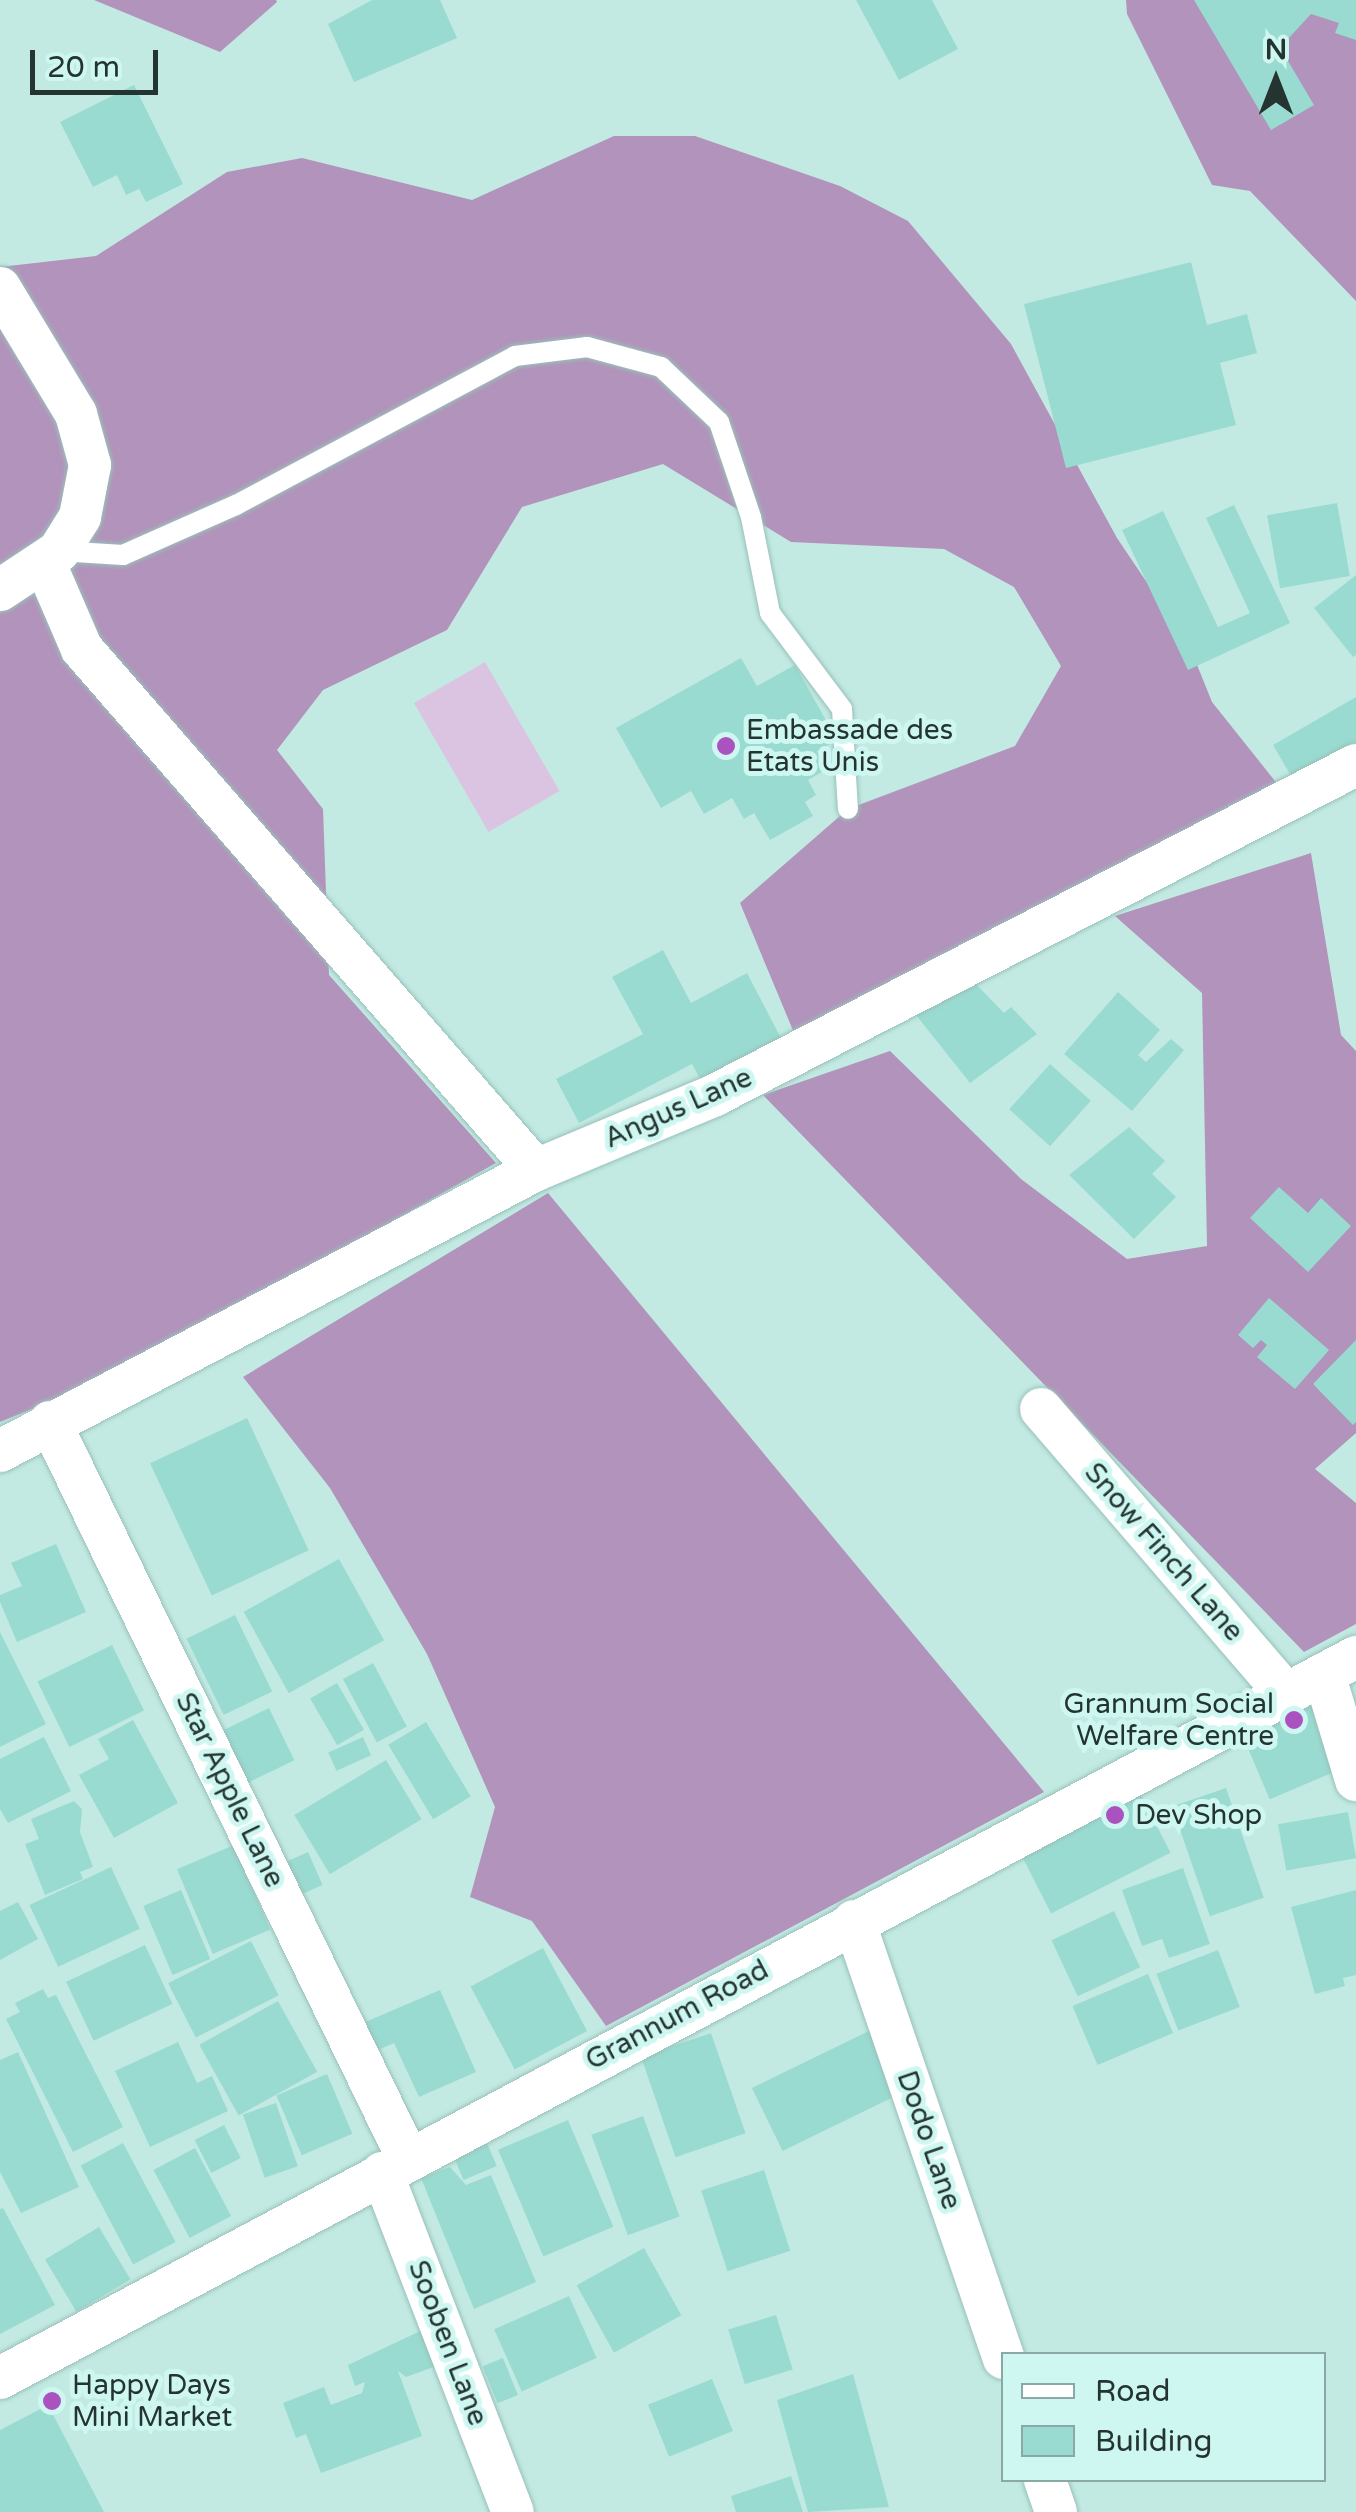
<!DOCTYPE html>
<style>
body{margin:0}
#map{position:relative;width:1356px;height:2512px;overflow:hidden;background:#c2eae3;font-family:"Varela Round",sans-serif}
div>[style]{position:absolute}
.green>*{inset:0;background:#dbc4e2;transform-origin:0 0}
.forest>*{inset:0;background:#b293bb}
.building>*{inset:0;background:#9adbd1;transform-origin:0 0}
.roads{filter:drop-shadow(0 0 2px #99c0ba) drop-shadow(0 0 2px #99c0ba)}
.service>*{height:20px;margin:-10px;padding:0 10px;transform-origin:10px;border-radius:10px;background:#fff}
.minor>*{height:42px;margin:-21px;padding:0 21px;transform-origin:21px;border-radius:21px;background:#fff}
.dots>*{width:28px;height:28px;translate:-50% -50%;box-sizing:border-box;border:5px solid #cff7f1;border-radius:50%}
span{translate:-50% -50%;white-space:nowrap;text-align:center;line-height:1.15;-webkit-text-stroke:10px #cff7f1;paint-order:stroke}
.poi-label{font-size:28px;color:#243431}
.left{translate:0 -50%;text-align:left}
.right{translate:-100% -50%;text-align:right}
.street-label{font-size:28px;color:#243431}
.legend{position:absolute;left:1001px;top:2352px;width:325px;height:130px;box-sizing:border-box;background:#cff7f1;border:2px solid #8ba9a4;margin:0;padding:12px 18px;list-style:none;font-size:30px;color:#243431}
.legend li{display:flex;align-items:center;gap:20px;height:50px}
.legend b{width:50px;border:2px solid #8ba9a4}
.north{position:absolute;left:1226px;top:30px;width:100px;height:100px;-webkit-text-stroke:8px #cff7f1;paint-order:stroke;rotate:0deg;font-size:28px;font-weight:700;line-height:40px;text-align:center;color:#243431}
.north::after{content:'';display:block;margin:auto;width:35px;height:45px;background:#243431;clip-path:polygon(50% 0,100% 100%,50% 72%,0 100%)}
.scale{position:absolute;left:30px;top:50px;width:128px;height:45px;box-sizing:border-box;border:5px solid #243431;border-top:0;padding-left:12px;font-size:30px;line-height:35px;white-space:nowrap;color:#243431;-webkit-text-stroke:8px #cff7f1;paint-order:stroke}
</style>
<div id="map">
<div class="green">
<i style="left:485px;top:662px;width:149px;height:82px;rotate:60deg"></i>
</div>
<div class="forest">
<i style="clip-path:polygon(94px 0,276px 0,277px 2px,220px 52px)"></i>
<i style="clip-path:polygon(1126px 0,1356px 0,1356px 301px,1250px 191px,1212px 185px,1127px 14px)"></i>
<i style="clip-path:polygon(614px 136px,695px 136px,840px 186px,908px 221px,1011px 344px,1117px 538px,1189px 645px,1212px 702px,1283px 791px,797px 1040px,740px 903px,848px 809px,1015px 746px,1061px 666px,1014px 587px,944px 549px,791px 542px,663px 464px,522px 507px,447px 630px,323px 690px,277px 750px,323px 809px,329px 975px,496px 1163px,128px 1370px,0 1422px,0 267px,96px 256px,227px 172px,302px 158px,472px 200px)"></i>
<i style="clip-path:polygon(1311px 853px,1341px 1035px,1356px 1051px,1356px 1433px,1315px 1469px,1356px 1503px,1356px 1624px,1304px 1652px,763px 1095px,890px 1051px,1021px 1179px,1127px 1259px,1207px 1246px,1202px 993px,1115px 916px)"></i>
<i style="clip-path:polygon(548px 1193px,1044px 1792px,606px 2026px,532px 1921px,470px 1897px,495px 1807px,427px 1654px,330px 1488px,243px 1377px)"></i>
</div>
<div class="building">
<i style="clip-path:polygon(372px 0,440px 0,457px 38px,354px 82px,328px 24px)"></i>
<i style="clip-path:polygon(856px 0,932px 0,958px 49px,899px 80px)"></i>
<i style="clip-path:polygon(1194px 0,1356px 0,1356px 40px,1335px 33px,1339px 23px,1311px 14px,1287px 40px,1288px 61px,1314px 105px,1271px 130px)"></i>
<i style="clip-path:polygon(134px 85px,183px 184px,146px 202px,139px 189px,126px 195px,117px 175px,93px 187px,60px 122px)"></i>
<i style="clip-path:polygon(1191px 262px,1207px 325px,1247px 314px,1257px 353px,1220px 363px,1236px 425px,1066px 468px,1024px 304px)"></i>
<i style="left:1337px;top:503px;width:74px;height:71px;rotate:80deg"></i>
<i style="clip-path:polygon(1234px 505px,1290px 623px,1188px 670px,1122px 530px,1163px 511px,1218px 627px,1250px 613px,1206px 518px)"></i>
<i style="clip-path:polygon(1356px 575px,1356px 655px,1353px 657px,1314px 608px)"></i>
<i style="clip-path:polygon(741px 658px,757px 686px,795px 665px,837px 740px,817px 751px,827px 769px,808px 780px,816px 795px,805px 802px,813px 816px,770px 840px,754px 813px,744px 819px,732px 798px,704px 814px,691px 791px,661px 808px,616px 728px)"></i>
<i style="clip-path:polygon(1356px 697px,1356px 745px,1294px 781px,1273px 745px)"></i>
<i style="clip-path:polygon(663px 950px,691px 1003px,747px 973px,783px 1042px,703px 1084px,692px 1064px,579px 1123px,556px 1079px,643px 1034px,612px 977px)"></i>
<i style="clip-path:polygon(972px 980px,1004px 1013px,1011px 1007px,1037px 1034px,970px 1083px,916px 1015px)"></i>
<i style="clip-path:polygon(1118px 992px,1160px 1030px,1138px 1055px,1146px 1062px,1171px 1039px,1184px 1050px,1132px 1111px,1064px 1054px)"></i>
<i style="left:1050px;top:1064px;width:55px;height:61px;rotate:42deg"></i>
<i style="clip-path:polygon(1129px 1127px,1165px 1161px,1152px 1174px,1176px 1197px,1134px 1239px,1069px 1175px)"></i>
<i style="clip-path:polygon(1279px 1187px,1308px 1213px,1321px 1198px,1351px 1226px,1308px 1272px,1250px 1218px)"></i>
<i style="clip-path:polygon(1269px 1298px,1329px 1350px,1295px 1389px,1257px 1357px,1267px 1345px,1261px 1340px,1253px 1348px,1238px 1335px)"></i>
<i style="clip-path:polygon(1356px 1340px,1356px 1422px,1353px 1425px,1313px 1384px)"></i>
<i style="left:247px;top:1418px;width:146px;height:107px;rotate:65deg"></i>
<i style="clip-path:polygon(56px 1544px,86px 1612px,17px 1642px,0 1602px,0 1595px,22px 1586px,11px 1563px)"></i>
<i style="left:339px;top:1559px;width:93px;height:109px;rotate:61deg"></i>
<i style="left:235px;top:1615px;width:85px;height:54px;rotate:64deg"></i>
<i style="clip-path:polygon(0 1632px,46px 1724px,0 1747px)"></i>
<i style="left:112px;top:1645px;width:73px;height:83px;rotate:64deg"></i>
<i style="left:373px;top:1663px;width:72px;height:34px;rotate:62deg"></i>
<i style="left:337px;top:1683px;width:54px;height:31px;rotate:60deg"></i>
<i style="left:1312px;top:1702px;width:73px;height:77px;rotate:67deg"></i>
<i style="left:269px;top:1708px;width:58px;height:63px;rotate:64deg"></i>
<i style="clip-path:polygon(133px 1720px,178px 1803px,114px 1838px,79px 1775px,109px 1759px,98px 1739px)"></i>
<i style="left:426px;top:1722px;width:87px;height:44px;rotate:59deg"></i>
<i style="clip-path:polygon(44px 1737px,71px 1791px,8px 1823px,0 1809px,0 1759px)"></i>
<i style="left:363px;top:1737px;width:20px;height:38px;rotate:66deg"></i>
<i style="left:386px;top:1760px;width:69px;height:107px;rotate:59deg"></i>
<i style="left:1136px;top:1785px;width:76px;height:134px;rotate:63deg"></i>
<i style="left:1226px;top:1788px;width:116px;height:57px;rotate:71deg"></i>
<i style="clip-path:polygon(74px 1801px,82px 1809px,80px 1832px,93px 1867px,80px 1872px,83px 1879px,45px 1895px,25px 1844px,39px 1839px,31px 1819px)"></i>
<i style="left:1348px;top:1812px;width:47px;height:71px;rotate:80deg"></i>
<i style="left:234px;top:1845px;width:92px;height:62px;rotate:67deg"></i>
<i style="left:308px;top:1852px;width:36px;height:38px;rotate:66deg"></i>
<i style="left:111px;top:1867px;width:68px;height:90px;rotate:65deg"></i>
<i style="clip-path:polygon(1183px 1868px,1210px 1944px,1169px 1958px,1162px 1939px,1142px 1946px,1122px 1890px)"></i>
<i style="left:181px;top:1890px;width:75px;height:41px;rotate:67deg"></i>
<i style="clip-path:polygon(1356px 1890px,1356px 1975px,1343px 1978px,1345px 1986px,1315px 1994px,1291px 1907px)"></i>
<i style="clip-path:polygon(18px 1902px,38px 1939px,0 1960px,0 1911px)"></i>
<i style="left:1114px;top:1911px;width:62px;height:69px;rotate:65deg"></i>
<i style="left:251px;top:1941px;width:61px;height:93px;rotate:63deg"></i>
<i style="left:145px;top:1945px;width:65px;height:87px;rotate:65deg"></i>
<i style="left:543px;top:1948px;width:94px;height:82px;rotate:62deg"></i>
<i style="left:1218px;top:1950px;width:61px;height:66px;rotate:69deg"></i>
<i style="left:1148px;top:1974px;width:64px;height:82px;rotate:67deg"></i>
<i style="clip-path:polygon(43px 1989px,48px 1998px,56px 1995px,123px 2127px,73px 2152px,6px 2019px,20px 2012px,15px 2003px)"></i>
<i style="clip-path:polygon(440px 1990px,476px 2072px,419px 2097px,394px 2043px,369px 2054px,356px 2026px)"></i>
<i style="left:278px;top:2001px;width:81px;height:90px;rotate:61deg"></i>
<i style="left:875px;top:2028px;width:70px;height:137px;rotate:64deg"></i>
<i style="left:711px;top:2033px;width:106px;height:74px;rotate:71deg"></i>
<i style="clip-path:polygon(178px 2042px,197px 2083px,212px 2076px,228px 2111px,150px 2147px,115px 2071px)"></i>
<i style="clip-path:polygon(18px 2052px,79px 2187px,21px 2213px,0 2172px,0 2060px)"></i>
<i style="left:327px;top:2074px;width:65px;height:55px;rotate:67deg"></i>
<i style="left:276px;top:2103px;width:67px;height:35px;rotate:71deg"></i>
<i style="left:643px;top:2116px;width:107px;height:55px;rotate:70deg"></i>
<i style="left:568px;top:2120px;width:116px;height:76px;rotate:67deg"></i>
<i style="left:224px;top:2125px;width:37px;height:33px;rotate:63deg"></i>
<i style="left:123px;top:2143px;width:112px;height:48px;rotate:62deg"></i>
<i style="left:487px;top:2143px;width:25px;height:36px;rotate:67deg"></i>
<i style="left:195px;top:2148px;width:77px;height:47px;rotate:62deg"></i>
<i style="clip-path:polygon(450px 2167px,466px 2185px,491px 2175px,536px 2282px,474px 2309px,421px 2178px)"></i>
<i style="left:764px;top:2170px;width:85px;height:66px;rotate:72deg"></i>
<i style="clip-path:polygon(3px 2208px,55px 2305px,0 2334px,0 2209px)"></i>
<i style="left:99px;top:2227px;width:61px;height:63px;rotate:59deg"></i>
<i style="left:644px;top:2248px;width:77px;height:77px;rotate:61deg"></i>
<i style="left:569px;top:2296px;width:68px;height:82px;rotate:66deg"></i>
<i style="left:776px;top:2315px;width:57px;height:50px;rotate:73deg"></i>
<i style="clip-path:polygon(429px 2327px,442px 2364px,406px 2377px,398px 2371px,422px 2436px,321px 2473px,306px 2434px,296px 2438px,283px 2403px,324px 2387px,331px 2405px,362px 2393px,365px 2382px,355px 2386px,348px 2365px)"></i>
<i style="left:503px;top:2358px;width:40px;height:22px;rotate:68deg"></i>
<i style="clip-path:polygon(853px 2374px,889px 2507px,808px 2512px,777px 2400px)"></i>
<i style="left:712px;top:2379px;width:56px;height:69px;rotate:68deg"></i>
<i style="clip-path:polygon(48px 2405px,104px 2512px,0 2512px,0 2430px)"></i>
<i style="clip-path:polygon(791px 2476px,803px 2512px,736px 2512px,731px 2496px)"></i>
</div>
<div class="roads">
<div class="service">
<i style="left:59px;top:551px;width:64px;rotate:3.6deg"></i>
<i style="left:123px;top:555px;width:124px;rotate:-23.9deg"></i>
<i style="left:236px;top:505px;width:316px;rotate:-28.1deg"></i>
<i style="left:515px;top:356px;width:73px;rotate:-7.1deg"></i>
<i style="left:587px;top:347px;width:77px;rotate:15.1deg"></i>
<i style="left:661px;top:367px;width:80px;rotate:43.5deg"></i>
<i style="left:719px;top:422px;width:100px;rotate:71.4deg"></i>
<i style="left:751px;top:517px;width:98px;rotate:78.8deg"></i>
<i style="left:770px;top:613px;width:120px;rotate:53.1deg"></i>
<i style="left:842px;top:709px;width:100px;rotate:86.6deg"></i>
</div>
<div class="minor">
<i style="left:0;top:288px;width:147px;rotate:58.9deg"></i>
<i style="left:76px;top:414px;width:53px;rotate:74.6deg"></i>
<i style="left:90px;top:465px;width:53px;rotate:100.9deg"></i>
<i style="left:80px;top:517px;width:40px;rotate:122deg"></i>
<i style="left:59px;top:551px;width:71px;rotate:146.5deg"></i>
<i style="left:46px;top:566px;width:90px;rotate:66.6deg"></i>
<i style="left:82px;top:649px;width:691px;rotate:48.93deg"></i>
<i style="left:1041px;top:1409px;width:376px;rotate:49.3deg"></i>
<i style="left:50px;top:1422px;width:817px;rotate:64.09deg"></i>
<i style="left:0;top:1451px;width:605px;rotate:-27.67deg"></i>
<i style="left:536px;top:1170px;width:194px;rotate:-22.7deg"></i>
<i style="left:715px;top:1095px;width:721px;rotate:-27.24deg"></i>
<i style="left:1324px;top:1674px;width:111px;rotate:73.2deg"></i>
<i style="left:854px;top:1921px;width:462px;rotate:71.1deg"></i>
<i style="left:382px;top:2173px;width:363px;rotate:68.9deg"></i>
<i style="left:0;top:2378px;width:1536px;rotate:-28deg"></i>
<i style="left:1045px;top:2480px;width:34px;rotate:71deg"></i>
</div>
</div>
<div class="dots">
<i style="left:726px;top:746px;background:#a952c0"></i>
<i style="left:1294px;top:1720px;background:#a952c0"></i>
<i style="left:1115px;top:1815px;background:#a952c0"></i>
<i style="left:52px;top:2401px;background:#a952c0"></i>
</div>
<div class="poi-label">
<span class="left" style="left:746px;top:746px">Embassade des<br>Etats Unis</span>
<span class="right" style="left:1274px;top:1720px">Grannum Social<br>Welfare Centre</span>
<span class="left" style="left:1135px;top:1815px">Dev Shop</span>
<span class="left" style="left:72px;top:2401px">Happy Days<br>Mini Market</span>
</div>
<div class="street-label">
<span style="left:678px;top:1108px;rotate:-24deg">Angus Lane</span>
<span style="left:1164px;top:1552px;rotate:49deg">Snow Finch Lane</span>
<span style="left:230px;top:1790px;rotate:64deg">Star Apple Lane</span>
<span style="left:677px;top:2015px;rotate:-28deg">Grannum Road</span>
<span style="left:929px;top:2140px;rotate:71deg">Dodo Lane</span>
<span style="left:448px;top:2343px;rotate:69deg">Sooben Lane</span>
</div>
<ul class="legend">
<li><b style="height:12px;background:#fff"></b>Road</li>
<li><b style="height:28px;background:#9adbd1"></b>Building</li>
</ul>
<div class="north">N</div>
<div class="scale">20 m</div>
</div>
